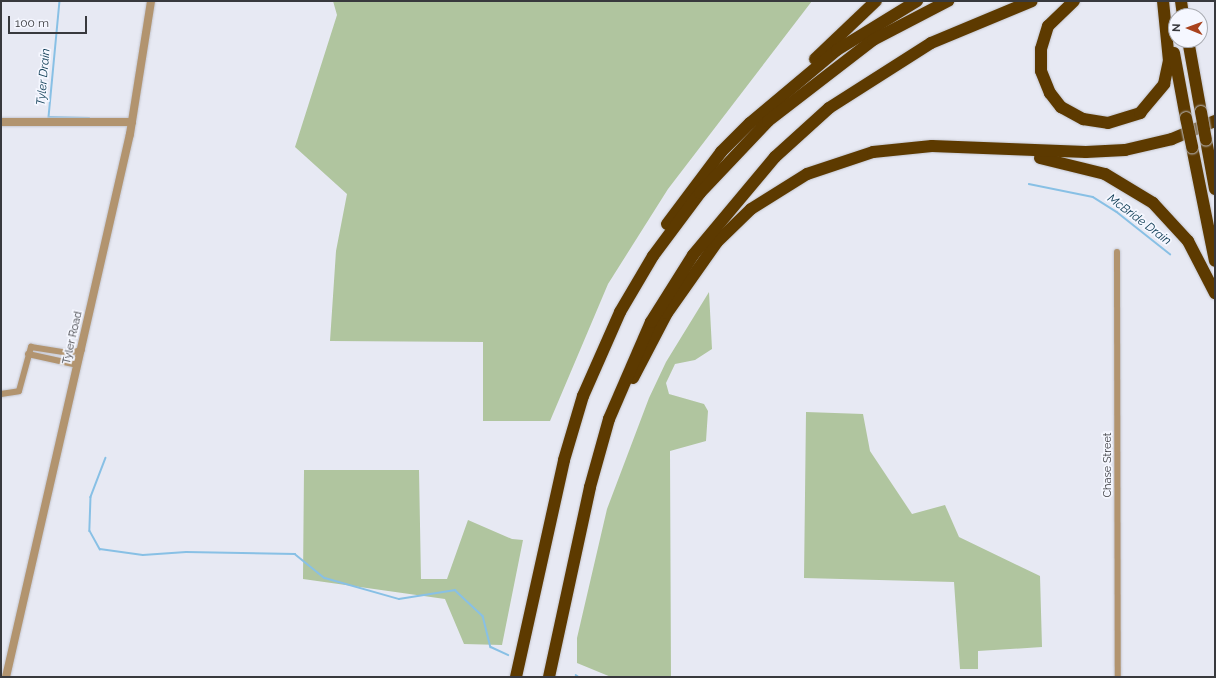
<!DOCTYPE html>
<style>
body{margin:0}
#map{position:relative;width:1216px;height:678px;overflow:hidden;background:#e7e9f3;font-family:Raleway,sans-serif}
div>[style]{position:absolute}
.green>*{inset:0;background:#b0c59f}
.stream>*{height:1.5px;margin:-0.75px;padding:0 0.75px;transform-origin:0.75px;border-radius:0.75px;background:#88c0e5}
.roads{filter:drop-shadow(0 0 1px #c4c6cf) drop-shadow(0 0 1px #c4c6cf)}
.minor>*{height:6px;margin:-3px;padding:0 3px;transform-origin:3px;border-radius:3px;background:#b2946f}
.tertiary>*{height:8px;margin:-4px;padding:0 4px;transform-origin:4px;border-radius:4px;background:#b2946f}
.motorway>*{height:12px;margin:-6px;padding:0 6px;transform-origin:6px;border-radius:6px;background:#5d3a00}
.bridges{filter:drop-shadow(0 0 1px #c4c6cf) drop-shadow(0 0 1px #c4c6cf)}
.motorway-bridge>*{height:12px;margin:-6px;padding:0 6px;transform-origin:6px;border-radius:6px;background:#5d3a00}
span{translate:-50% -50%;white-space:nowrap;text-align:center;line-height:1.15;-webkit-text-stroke:3.5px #f5f7ff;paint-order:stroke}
.street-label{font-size:11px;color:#38393d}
.water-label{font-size:12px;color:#093851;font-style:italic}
.frame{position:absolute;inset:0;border:2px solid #38393d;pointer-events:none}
.north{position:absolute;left:1168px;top:8px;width:40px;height:40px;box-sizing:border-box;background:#f5f7ff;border:1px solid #a9abb1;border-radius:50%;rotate:271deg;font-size:11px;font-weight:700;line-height:16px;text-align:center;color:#38393d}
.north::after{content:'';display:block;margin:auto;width:14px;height:18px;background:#a9421d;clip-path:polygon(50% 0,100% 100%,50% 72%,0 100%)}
.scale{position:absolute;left:8px;top:16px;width:79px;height:18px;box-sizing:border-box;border:2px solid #38393d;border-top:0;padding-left:5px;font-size:12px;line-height:14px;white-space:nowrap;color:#38393d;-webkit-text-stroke:3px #f5f7ff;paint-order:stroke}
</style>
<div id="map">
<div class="green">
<i style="clip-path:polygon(333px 1px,812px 1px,668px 189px,608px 284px,550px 421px,483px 421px,483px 342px,330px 341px,336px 251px,347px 194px,295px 147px,337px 15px)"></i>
<i style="clip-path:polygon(709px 292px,712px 349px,695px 360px,675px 364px,666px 383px,669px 394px,704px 404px,708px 411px,706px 441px,670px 451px,671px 677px,611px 677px,577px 663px,577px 638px,607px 509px,649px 398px,666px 362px)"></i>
<i style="clip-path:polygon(806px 412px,863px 414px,870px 451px,912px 514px,945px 505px,959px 537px,1040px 576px,1042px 647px,978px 651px,978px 669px,960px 669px,954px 582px,804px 578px)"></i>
<i style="clip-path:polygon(304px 470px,419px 470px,421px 579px,447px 579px,468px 520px,512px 539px,523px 540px,502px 645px,464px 644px,445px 599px,303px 579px)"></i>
</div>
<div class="stream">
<i style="left:60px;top:1px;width:117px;rotate:95.4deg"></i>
<i style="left:49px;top:117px;width:40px;rotate:1.4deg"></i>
<i style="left:1029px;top:184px;width:65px;rotate:11.5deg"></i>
<i style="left:1093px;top:197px;width:28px;rotate:32deg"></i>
<i style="left:1117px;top:212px;width:68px;rotate:38.4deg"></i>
<i style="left:106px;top:458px;width:42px;rotate:111deg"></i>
<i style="left:91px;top:497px;width:34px;rotate:92deg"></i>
<i style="left:90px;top:531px;width:21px;rotate:61deg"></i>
<i style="left:100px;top:549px;width:43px;rotate:7.9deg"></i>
<i style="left:143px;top:555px;width:43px;rotate:-4deg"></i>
<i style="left:186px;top:552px;width:109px;rotate:1.1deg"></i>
<i style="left:295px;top:554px;width:38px;rotate:39deg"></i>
<i style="left:325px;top:578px;width:77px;rotate:15.8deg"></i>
<i style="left:399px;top:599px;width:57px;rotate:-9.1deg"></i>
<i style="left:455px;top:590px;width:38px;rotate:43deg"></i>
<i style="left:483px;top:616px;width:32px;rotate:76deg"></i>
<i style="left:491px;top:647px;width:19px;rotate:25deg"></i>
<i style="left:576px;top:675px;width:4px;rotate:34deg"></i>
</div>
<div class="roads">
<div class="minor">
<i style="left:1117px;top:252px;width:425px;rotate:89.9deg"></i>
<i style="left:28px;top:354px;width:51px;rotate:12.4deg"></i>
<i style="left:1px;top:394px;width:18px;rotate:-9deg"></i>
<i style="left:19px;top:391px;width:46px;rotate:-74.7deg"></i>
<i style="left:31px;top:347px;width:36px;rotate:9deg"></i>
<i style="left:67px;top:353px;width:15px;rotate:-11deg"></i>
</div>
<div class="tertiary">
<i style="left:1px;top:122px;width:131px"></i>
<i style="left:6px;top:677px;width:557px;rotate:-77.14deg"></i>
<i style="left:130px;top:134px;width:135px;rotate:-81deg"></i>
</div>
<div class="motorway">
<i style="left:1074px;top:1px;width:36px;rotate:136deg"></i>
<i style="left:1048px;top:26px;width:24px;rotate:107deg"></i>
<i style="left:1041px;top:49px;width:22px;rotate:90deg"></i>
<i style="left:1041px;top:71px;width:24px;rotate:68deg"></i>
<i style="left:1050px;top:93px;width:18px;rotate:52deg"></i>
<i style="left:1061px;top:107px;width:25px;rotate:29deg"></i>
<i style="left:1083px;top:119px;width:25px;rotate:9deg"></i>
<i style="left:1108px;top:123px;width:34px;rotate:-17deg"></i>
<i style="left:1140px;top:113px;width:38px;rotate:-50deg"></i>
<i style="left:1164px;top:84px;width:24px;rotate:-78deg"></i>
<i style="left:1169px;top:61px;width:60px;rotate:-95.7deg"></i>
<i style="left:1181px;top:1px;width:15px;rotate:82deg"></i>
<i style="left:1188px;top:40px;width:73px;rotate:79.8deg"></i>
<i style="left:1174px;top:53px;width:66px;rotate:79.5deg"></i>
<i style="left:815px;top:59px;width:84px;rotate:-43.6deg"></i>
<i style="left:1206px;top:140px;width:50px;rotate:79.6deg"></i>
<i style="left:1192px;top:147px;width:116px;rotate:78.6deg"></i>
<i style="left:1040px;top:158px;width:67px;rotate:13.8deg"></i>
<i style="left:1105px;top:174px;width:56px;rotate:31.1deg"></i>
<i style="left:1153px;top:203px;width:52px;rotate:47.4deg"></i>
<i style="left:1188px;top:241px;width:59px;rotate:62.6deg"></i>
<i style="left:667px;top:224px;width:90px;rotate:-53.1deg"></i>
<i style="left:721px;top:152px;width:41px;rotate:-45deg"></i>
<i style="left:750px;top:123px;width:114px;rotate:-40deg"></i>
<i style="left:837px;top:50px;width:94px;rotate:-31.5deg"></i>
<i style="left:633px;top:378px;width:73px;rotate:-62.4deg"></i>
<i style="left:667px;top:313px;width:87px;rotate:-54.8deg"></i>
<i style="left:717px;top:242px;width:47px;rotate:-44.1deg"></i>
<i style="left:751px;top:209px;width:66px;rotate:-32deg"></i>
<i style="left:807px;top:174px;width:70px;rotate:-18.4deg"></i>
<i style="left:873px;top:152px;width:59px;rotate:-5.8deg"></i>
<i style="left:932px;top:146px;width:154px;rotate:2.2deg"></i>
<i style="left:1086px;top:152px;width:39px;rotate:-3deg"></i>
<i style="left:1125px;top:150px;width:48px;rotate:-13.2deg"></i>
<i style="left:1172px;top:139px;width:47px;rotate:-22.7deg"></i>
<i style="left:516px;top:677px;width:222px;rotate:-77.5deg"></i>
<i style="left:564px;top:460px;width:67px;rotate:-73.5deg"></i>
<i style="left:583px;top:396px;width:92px;rotate:-66.2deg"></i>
<i style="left:620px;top:312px;width:65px;rotate:-59.5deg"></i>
<i style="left:653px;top:256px;width:79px;rotate:-53.3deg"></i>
<i style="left:700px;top:193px;width:99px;rotate:-46.6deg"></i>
<i style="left:768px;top:121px;width:133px;rotate:-37.6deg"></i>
<i style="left:873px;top:40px;width:85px;rotate:-27.5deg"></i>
<i style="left:549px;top:677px;width:194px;rotate:-77.8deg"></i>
<i style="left:590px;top:487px;width:71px;rotate:-74.4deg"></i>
<i style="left:609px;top:419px;width:106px;rotate:-66.6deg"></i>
<i style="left:651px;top:322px;width:79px;rotate:-57.9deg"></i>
<i style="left:693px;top:255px;width:128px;rotate:-50.1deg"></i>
<i style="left:775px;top:157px;width:73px;rotate:-42.2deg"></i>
<i style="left:829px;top:108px;width:121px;rotate:-32.5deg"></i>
<i style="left:931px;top:43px;width:109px;rotate:-22.6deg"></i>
</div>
</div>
<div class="bridges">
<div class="motorway-bridge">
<i style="left:1201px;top:112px;width:28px;rotate:80deg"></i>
<i style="left:1186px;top:118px;width:30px;rotate:78deg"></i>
</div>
</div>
<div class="street-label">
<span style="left:73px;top:338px;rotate:-77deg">Tyler Road</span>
<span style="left:1108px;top:465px;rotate:-90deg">Chase Street</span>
</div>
<div class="water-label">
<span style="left:44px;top:77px;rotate:-85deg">Tyler Drain</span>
<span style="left:1139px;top:220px;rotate:37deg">McBride Drain</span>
</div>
<div class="frame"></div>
<div class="north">N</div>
<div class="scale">100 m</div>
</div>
